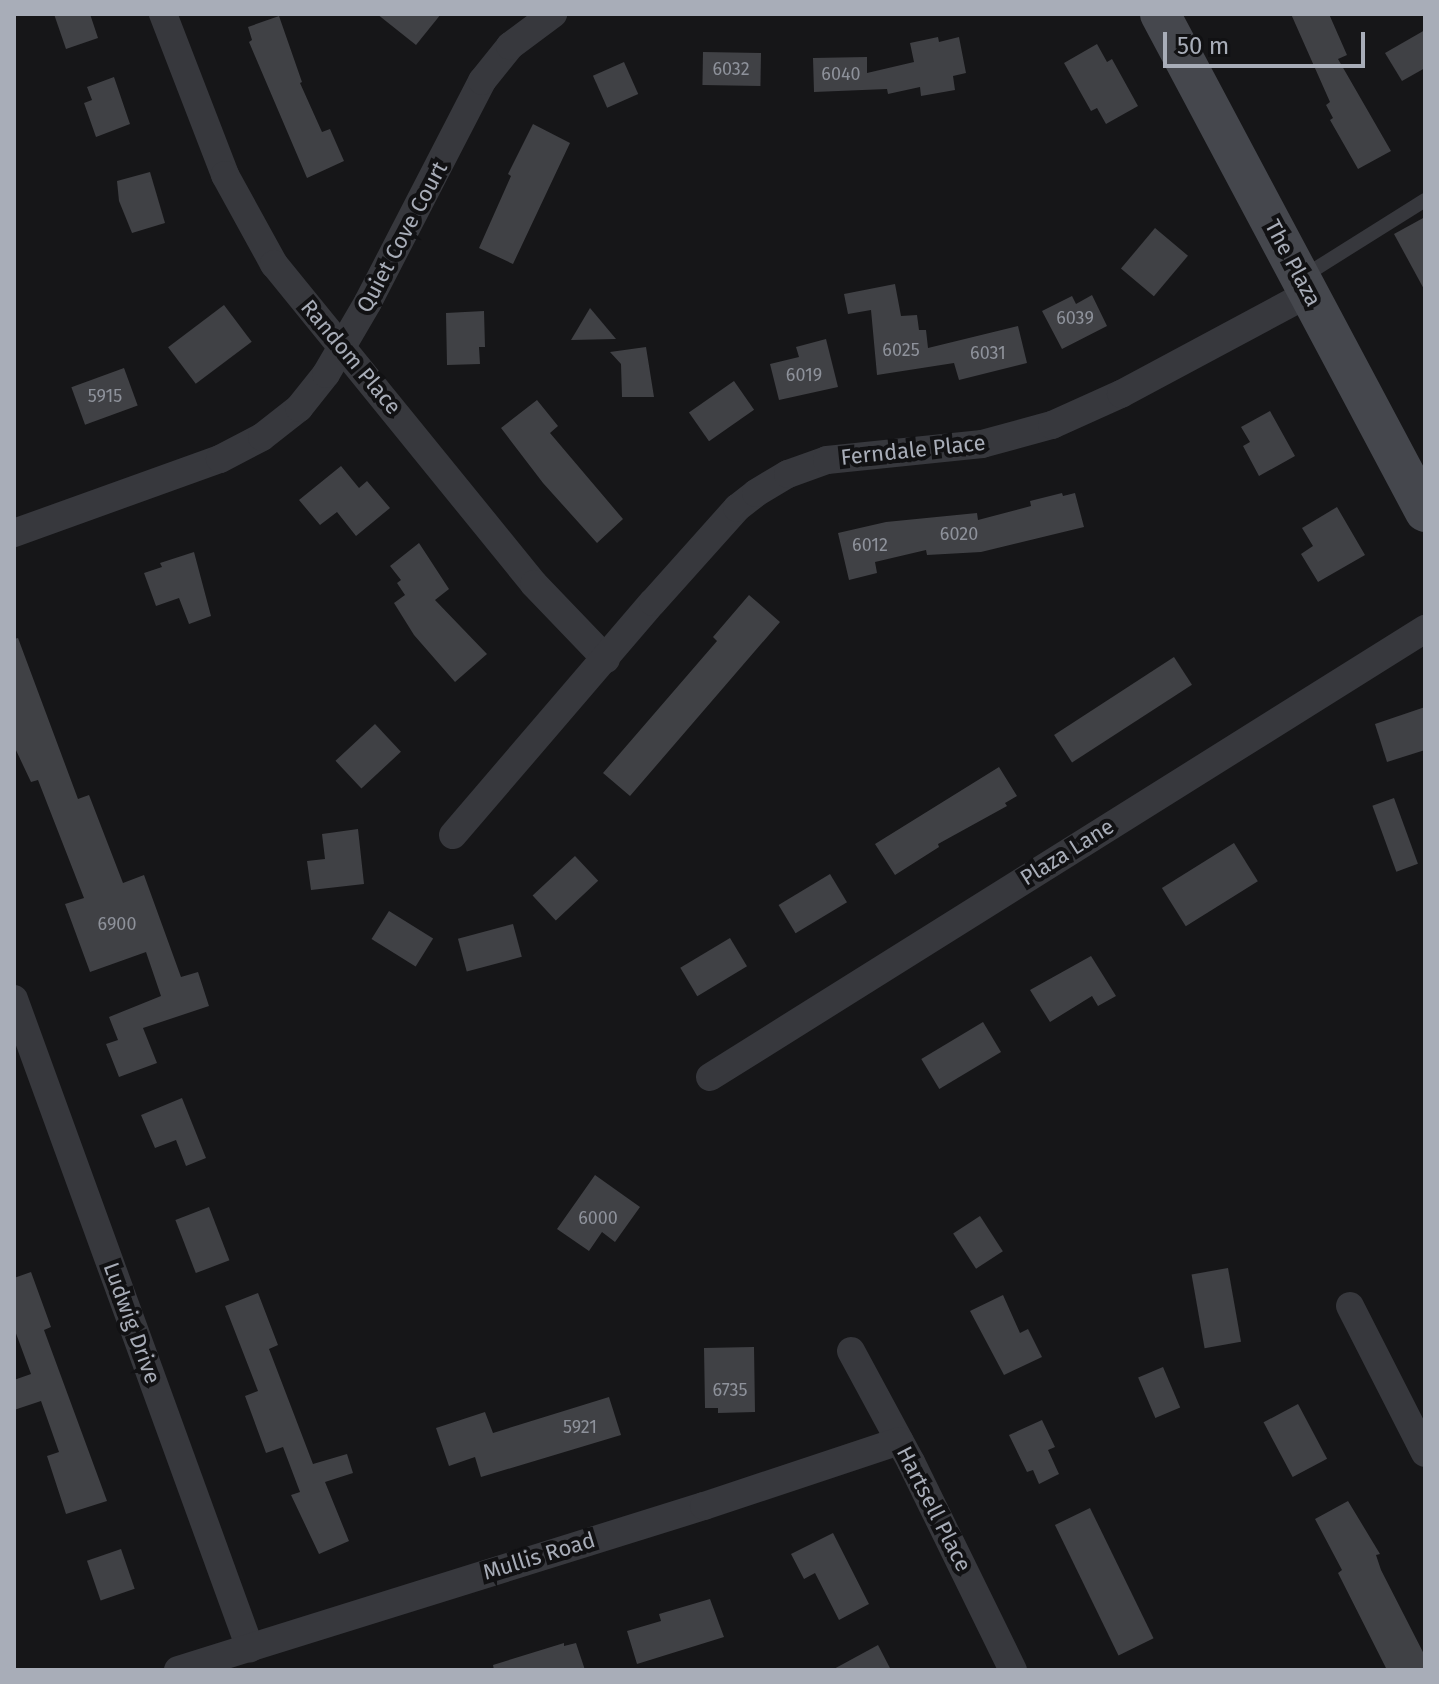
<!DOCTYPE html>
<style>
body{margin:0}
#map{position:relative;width:1439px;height:1684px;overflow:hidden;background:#161618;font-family:"Fira Sans",sans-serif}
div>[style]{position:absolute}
.building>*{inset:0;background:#404145;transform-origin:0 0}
.lane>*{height:14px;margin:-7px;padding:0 7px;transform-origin:7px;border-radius:7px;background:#37383d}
.street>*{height:28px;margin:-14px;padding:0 14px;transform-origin:14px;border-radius:14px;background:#37383d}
.secondary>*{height:40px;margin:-20px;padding:0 20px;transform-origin:20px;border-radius:20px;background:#45474d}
span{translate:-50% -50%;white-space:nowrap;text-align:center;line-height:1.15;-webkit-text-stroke:8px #111113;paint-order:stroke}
.number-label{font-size:18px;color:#8e929b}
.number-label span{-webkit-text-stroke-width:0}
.street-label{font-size:22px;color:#a8adb8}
.frame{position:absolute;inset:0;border:16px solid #a8adb8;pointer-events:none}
.scale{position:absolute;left:1163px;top:32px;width:202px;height:36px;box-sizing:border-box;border:4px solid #a8adb8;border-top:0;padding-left:10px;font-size:24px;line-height:28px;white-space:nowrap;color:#a8adb8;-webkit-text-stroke:6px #111113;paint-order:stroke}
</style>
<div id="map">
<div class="building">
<i style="clip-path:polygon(54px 14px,90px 14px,98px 38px,66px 49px)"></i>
<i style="clip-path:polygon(377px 14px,441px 14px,416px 45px)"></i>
<i style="clip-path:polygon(1291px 14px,1329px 14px,1347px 55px,1338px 59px,1391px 151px,1358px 169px,1330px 120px,1333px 118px,1326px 105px,1330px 102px)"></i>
<i style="clip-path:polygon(279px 16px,302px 82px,300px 83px,322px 132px,330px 129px,344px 161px,307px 178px,249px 42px,252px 40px,248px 27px)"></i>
<i style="clip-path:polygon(1425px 30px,1425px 68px,1402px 81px,1385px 53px)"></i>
<i style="clip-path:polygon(938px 37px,939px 42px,959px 37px,966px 73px,953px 76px,955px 90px,921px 96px,920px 87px,888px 94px,887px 89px,814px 92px,813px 58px,867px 57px,867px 73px,914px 62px,910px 43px)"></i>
<i style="clip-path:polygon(1097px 44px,1107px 62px,1112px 59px,1138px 106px,1106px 124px,1097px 108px,1091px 111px,1064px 63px)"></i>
<i style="left:703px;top:52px;width:58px;height:33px;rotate:1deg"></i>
<i style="left:624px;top:62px;width:35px;height:34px;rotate:66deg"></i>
<i style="clip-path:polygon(114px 77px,130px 124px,96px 137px,84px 103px,92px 100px,87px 87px)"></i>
<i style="clip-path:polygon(533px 124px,570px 143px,513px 264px,479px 248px,511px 176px,508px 174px)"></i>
<i style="clip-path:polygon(150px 172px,165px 223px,132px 233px,119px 201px,117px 181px)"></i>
<i style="clip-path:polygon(1425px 217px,1425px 291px,1394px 234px)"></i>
<i style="left:1155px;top:228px;width:43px;height:53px;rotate:40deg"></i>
<i style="clip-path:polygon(895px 284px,901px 316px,917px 315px,919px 330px,926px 330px,928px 348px,1018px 326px,1027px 363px,959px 380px,954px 363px,877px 375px,871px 310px,848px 314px,844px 294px)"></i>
<i style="clip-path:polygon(1092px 295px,1107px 326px,1062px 349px,1042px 311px,1072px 296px,1076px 304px)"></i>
<i style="left:224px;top:305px;width:46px;height:70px;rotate:53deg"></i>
<i style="clip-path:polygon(590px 308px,616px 339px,571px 340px)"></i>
<i style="clip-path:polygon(484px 311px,485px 347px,479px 347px,480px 364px,447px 365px,446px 313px)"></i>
<i style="clip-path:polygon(826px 339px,838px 387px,779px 400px,770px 364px,799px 357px,796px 347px)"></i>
<i style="clip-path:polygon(646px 347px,654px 397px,622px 397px,621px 364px,610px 352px)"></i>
<i style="left:124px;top:368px;width:40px;height:56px;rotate:70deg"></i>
<i style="left:734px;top:381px;width:35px;height:55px;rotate:55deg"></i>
<i style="clip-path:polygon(537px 400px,558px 426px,550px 433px,623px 519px,597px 543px,543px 483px,501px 428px)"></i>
<i style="clip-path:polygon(1270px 411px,1295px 456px,1259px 476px,1243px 446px,1250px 442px,1241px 427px)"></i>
<i style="clip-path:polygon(341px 466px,359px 488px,367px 481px,390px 508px,356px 536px,337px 512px,320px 525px,299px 500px)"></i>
<i style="clip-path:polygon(1062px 493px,1063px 496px,1075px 493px,1084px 527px,981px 552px,927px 555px,926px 550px,875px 562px,877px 573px,849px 580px,838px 533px,886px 522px,977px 513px,978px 520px,1031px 506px,1030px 501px)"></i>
<i style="clip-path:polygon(1337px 507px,1365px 555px,1318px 582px,1301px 554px,1313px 546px,1302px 528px)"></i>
<i style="clip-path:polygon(419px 543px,449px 589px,435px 600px,487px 654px,455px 682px,414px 635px,394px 603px,405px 595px,397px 583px,401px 580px,390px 566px)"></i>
<i style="clip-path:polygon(194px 552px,211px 616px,189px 624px,179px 598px,156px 606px,144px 573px,162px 567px,160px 563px)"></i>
<i style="clip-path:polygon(749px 595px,780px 622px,630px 796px,603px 773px,717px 641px,713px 637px)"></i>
<i style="clip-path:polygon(18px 638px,78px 799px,89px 795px,123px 883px,144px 875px,181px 977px,198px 972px,209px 1006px,143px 1028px,157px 1063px,119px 1077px,106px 1044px,118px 1040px,109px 1017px,161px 996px,146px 952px,90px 972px,65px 904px,84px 898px,38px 780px,31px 782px,14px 746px,14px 639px)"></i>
<i style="left:1174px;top:657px;width:33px;height:143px;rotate:57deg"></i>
<i style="clip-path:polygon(1425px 707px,1425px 750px,1387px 762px,1375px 724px)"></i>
<i style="left:375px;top:724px;width:38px;height:54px;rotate:47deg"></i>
<i style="clip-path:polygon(999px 767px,1017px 796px,1005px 803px,1007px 806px,938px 844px,939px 847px,895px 875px,875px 844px)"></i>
<i style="left:1394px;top:798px;width:70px;height:23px;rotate:70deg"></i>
<i style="clip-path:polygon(358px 829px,364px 884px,311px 890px,307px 861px,325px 859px,322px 834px)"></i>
<i style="left:1234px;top:843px;width:45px;height:85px;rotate:58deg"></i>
<i style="left:575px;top:856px;width:34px;height:58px;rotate:47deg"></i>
<i style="left:830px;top:874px;width:33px;height:60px;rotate:59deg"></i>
<i style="left:389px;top:911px;width:52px;height:33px;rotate:32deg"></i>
<i style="left:513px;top:924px;width:34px;height:57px;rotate:75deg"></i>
<i style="left:730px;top:938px;width:33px;height:58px;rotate:59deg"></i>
<i style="clip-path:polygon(1091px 956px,1116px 996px,1098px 1006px,1092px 996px,1050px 1022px,1030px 990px)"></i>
<i style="left:983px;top:1022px;width:35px;height:72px;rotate:59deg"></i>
<i style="clip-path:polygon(182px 1098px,206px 1158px,186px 1166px,176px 1140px,155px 1148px,141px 1115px)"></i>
<i style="clip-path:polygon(595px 1175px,640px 1207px,615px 1242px,602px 1232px,589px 1251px,557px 1229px)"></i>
<i style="left:209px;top:1207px;width:57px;height:36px;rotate:69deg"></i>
<i style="left:980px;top:1216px;width:42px;height:32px;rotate:57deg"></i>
<i style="left:1228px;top:1268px;width:75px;height:37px;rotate:80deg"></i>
<i style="clip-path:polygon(31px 1272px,51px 1327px,44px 1330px,107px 1501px,66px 1514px,47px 1456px,59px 1452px,41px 1401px,14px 1410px,14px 1380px,31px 1374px,14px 1328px,14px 1278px)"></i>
<i style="clip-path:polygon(258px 1293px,278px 1345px,269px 1349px,313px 1464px,347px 1454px,353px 1473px,325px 1482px,349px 1541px,319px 1554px,291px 1495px,300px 1492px,283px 1447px,266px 1453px,245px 1396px,258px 1391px,225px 1306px)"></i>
<i style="clip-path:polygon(1003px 1295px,1020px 1333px,1028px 1329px,1042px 1357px,1004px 1375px,970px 1311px)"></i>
<i style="clip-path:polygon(754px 1347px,755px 1412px,718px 1413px,718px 1408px,705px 1408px,704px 1348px)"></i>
<i style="left:1163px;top:1367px;width:44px;height:27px;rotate:67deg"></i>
<i style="clip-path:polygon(609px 1397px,621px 1435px,481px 1477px,475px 1457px,449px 1466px,436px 1428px,485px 1412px,493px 1433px)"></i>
<i style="left:1298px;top:1404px;width:62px;height:39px;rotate:62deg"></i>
<i style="clip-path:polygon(1042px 1420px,1055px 1447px,1048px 1450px,1059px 1474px,1039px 1484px,1033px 1470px,1027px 1472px,1009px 1435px)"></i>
<i style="clip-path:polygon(1348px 1501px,1380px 1554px,1376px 1555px,1381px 1570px,1425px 1656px,1425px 1670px,1387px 1670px,1338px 1573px,1342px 1570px,1315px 1519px)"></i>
<i style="left:1090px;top:1508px;width:145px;height:39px;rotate:64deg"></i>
<i style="clip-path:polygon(833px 1533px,869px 1604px,839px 1620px,815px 1573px,804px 1579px,791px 1554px)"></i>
<i style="left:121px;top:1549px;width:42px;height:36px;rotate:71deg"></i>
<i style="clip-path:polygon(710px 1599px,724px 1637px,637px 1664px,627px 1631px,661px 1621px,659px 1614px)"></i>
<i style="clip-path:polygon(564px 1643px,564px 1646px,576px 1643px,585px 1670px,494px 1670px,493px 1665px)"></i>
<i style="clip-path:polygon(878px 1645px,891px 1670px,832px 1670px)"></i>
</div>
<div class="lane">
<i style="left:1304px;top:276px;width:143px;rotate:-32.1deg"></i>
</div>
<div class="street">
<i style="left:163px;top:14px;width:173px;rotate:68.9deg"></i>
<i style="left:225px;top:175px;width:102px;rotate:61.2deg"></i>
<i style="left:274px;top:264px;width:412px;rotate:50.9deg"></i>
<i style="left:534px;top:584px;width:104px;rotate:46.2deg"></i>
<i style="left:14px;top:533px;width:219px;rotate:-19.8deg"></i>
<i style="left:220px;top:459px;width:47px;rotate:-27.6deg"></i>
<i style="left:262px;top:437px;width:47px;rotate:-38.1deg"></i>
<i style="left:299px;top:408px;width:43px;rotate:-51.5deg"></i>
<i style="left:326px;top:374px;width:83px;rotate:-59.7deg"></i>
<i style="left:368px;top:302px;width:249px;rotate:-62.7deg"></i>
<i style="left:482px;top:81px;width:45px;rotate:-51.3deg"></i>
<i style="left:510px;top:46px;width:54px;rotate:-36.7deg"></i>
<i style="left:453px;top:835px;width:307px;rotate:-49.4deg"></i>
<i style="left:653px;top:602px;width:126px;rotate:-48.2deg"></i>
<i style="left:737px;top:508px;width:24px;rotate:-38deg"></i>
<i style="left:756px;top:493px;width:37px;rotate:-31deg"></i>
<i style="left:788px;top:474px;width:41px;rotate:-19.7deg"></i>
<i style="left:827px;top:460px;width:156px;rotate:-5.9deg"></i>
<i style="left:982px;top:444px;width:73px;rotate:-15.2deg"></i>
<i style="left:1052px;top:425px;width:76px;rotate:-24.2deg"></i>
<i style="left:1121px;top:394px;width:213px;rotate:-28.2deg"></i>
<i style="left:14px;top:999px;width:691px;rotate:70.02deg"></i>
<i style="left:710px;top:1077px;width:844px;rotate:-32.07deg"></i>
<i style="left:1350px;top:1306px;width:165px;rotate:63deg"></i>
<i style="left:851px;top:1351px;width:126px;rotate:61.6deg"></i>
<i style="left:911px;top:1462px;width:232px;rotate:63.9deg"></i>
<i style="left:178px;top:1670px;width:551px;rotate:-17.32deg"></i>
<i style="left:704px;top:1506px;width:206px;rotate:-18.4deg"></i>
</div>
<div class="secondary">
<i style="left:1160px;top:14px;width:564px;rotate:61.98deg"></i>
</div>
<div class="number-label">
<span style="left:731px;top:69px">6032</span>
<span style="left:841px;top:74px">6040</span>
<span style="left:1075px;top:318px">6039</span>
<span style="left:901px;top:350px">6025</span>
<span style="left:988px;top:353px">6031</span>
<span style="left:804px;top:375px">6019</span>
<span style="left:105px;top:396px">5915</span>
<span style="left:959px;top:534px">6020</span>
<span style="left:870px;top:545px">6012</span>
<span style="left:117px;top:924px">6900</span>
<span style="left:598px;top:1218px">6000</span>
<span style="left:730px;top:1390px">6735</span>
<span style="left:580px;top:1427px">5921</span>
</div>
<div class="street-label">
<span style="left:402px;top:237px;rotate:-62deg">Quiet Cove Court</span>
<span style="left:1293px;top:263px;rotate:62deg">The Plaza</span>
<span style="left:351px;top:357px;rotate:50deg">Random Place</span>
<span style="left:913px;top:450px;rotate:-6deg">Ferndale Place</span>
<span style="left:1067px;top:852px;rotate:-32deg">Plaza Lane</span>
<span style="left:132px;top:1323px;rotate:70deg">Ludwig Drive</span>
<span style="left:934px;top:1509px;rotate:63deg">Hartsell Place</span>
<span style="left:539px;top:1556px;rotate:-17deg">Mullis Road</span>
</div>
<div class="frame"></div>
<div class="scale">50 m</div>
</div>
